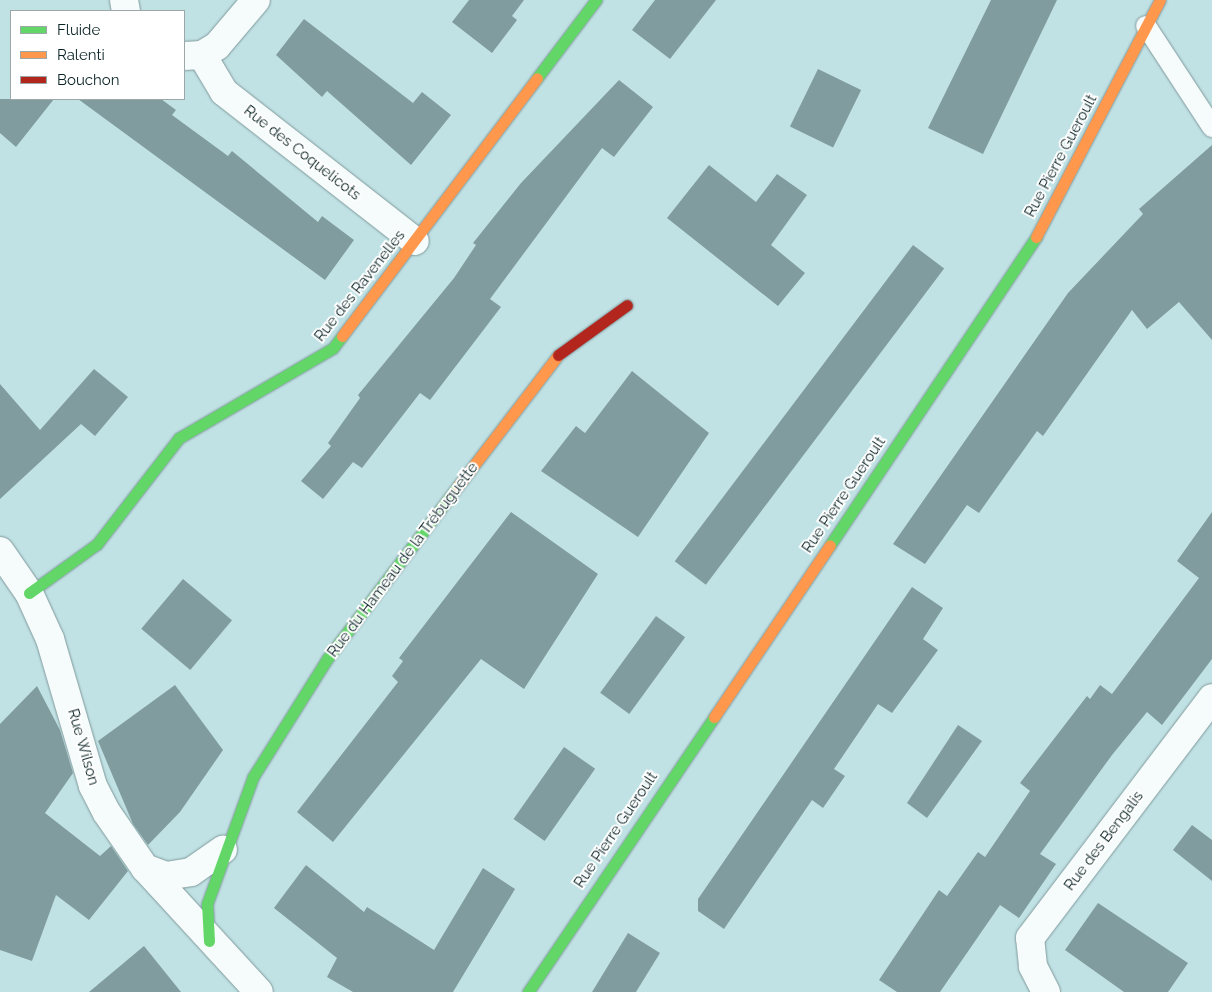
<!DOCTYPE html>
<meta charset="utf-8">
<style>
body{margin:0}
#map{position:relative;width:1212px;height:992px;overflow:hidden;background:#c1e2e5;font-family:Raleway,sans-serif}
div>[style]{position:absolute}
.building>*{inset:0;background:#819c9e;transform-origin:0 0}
.roads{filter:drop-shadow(0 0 1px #809a9c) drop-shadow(0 0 1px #809a9c)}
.lane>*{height:20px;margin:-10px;padding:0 10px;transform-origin:10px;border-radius:10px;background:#f6fbfb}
.street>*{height:28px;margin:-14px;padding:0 14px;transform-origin:14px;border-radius:14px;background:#f6fbfb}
.fast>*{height:11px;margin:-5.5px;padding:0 5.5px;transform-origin:5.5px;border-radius:5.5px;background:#63d668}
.slow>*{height:11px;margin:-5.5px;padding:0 5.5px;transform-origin:5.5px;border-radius:5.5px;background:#ff974d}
.jam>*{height:11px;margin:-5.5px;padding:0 5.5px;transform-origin:5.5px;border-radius:5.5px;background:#b3261e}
span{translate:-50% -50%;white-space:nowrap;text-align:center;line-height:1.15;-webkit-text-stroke:4px #fff;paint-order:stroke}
.street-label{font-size:15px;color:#0a2325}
.legend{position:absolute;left:10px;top:10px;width:175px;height:90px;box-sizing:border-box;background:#fff;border:1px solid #9da7a8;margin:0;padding:6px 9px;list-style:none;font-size:15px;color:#0a2325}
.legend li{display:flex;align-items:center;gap:10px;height:25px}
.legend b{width:25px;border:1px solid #9da7a8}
</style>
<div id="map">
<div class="building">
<i style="clip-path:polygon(469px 0,524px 0,512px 16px,517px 20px,492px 53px,452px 22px)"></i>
<i style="clip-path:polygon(655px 0,716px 0,670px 59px,632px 30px)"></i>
<i style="clip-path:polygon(991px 0,1057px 0,983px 154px,928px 128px)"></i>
<i style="clip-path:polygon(304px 19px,413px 103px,422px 92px,451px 115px,411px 165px,327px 91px,322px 97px,276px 55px)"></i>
<i style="left:818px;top:69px;width:48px;height:64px;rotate:26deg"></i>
<i style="clip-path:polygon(619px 80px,653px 107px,614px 157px,602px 148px,490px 299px,501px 307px,430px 400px,420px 393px,362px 468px,353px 462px,323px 499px,301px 481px,331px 446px,328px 443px,360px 398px,358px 395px,454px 278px,476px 245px,473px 243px,521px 183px)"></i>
<i style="clip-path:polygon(0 99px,54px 99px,16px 147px,0 133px)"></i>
<i style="clip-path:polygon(78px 99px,161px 99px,176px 110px,172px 115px,228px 156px,232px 151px,318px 222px,322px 216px,354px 240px,325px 280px)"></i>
<i style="clip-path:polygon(1212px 145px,1212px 340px,1179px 302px,1147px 329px,1132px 310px,1043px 436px,1037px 431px,979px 513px,967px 505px,925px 564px,893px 544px,1068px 293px,1143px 214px,1139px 209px)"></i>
<i style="clip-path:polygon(709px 165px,756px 202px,777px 174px,807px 195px,771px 245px,805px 273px,778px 306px,667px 218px)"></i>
<i style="left:913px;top:245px;width:39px;height:396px;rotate:37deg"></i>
<i style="clip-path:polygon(94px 369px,128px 397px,95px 436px,81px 424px,0 499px,0 384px,40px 430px)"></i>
<i style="clip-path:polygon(632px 371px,709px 433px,638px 537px,541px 471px,576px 426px,585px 433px)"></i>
<i style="clip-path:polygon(511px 512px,598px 574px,524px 689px,481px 659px,333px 842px,297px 812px,398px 682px,392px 676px,403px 661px,399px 658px)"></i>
<i style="clip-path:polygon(1212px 512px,1212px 659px,1162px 725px,1147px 712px,1112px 755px,1040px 854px,1056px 864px,1019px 918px,1000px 905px,940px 992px,897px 992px,879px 980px,939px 890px,947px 896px,978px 852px,985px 857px,1030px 791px,1020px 783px,1087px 696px,1090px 699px,1100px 685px,1112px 694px,1199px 578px,1177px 561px)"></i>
<i style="left:183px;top:579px;width:64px;height:65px;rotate:40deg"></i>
<i style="clip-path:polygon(912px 587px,943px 608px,923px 639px,938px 650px,892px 713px,878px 704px,834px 769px,845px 776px,823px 808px,812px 800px,724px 929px,698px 911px,698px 899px)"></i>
<i style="left:656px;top:616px;width:36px;height:95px;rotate:36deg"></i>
<i style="clip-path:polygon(175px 685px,223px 750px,180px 812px,148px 845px,133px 824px,98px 741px)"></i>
<i style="clip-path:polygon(37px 686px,60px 730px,73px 773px,45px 813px,100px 856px,111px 846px,128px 871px,89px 920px,56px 895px,32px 961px,0 950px,0 724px)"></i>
<i style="clip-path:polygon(958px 725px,982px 741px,927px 818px,907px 803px)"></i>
<i style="left:564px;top:747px;width:38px;height:88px;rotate:35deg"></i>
<i style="clip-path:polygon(1192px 825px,1212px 840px,1212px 881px,1173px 850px)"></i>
<i style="clip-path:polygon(306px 865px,364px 912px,367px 907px,434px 950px,483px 868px,515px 889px,453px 992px,353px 992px,327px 977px,337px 958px,274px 908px)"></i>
<i style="clip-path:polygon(1098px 903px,1188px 963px,1168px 992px,1124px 992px,1065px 950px)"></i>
<i style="clip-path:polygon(628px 933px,660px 953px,636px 992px,592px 992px)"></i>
<i style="clip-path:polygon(144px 946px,181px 992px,89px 992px)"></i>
</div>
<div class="roads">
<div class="lane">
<i style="left:1146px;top:26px;width:121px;rotate:56.8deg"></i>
</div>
<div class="street">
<i style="left:124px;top:0;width:11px;rotate:80deg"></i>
<i style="left:202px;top:55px;width:43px;rotate:59.3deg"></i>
<i style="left:224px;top:92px;width:242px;rotate:38deg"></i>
<i style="left:184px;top:56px;width:18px;rotate:-3deg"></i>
<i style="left:202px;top:55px;width:17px;rotate:-31deg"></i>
<i style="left:217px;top:46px;width:60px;rotate:-49.7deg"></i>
<i style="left:0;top:551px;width:51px;rotate:55.4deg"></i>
<i style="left:29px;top:593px;width:51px;rotate:65.5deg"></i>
<i style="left:50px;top:639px;width:153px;rotate:73.7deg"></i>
<i style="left:93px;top:786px;width:30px;rotate:63deg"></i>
<i style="left:107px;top:813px;width:67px;rotate:55.4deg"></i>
<i style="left:145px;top:868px;width:168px;rotate:47.4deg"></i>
<i style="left:145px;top:868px;width:22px;rotate:21deg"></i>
<i style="left:166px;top:876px;width:25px;rotate:-9deg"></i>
<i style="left:191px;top:872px;width:39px;rotate:-35deg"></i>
<i style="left:1046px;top:992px;width:29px;rotate:-117deg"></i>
<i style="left:1033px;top:966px;width:28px;rotate:-96deg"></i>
<i style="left:1030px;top:938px;width:301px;rotate:-52.8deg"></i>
</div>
<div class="fast">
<i style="left:537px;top:78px;width:98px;rotate:-52.9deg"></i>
<i style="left:830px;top:545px;width:371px;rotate:-56.2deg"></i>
<i style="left:29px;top:593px;width:84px;rotate:-35.8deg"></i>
<i style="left:97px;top:544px;width:134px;rotate:-52.3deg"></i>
<i style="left:179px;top:438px;width:178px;rotate:-30.3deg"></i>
<i style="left:333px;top:348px;width:15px;rotate:-53deg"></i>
<i style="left:209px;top:941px;width:37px;rotate:-93deg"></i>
<i style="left:207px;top:904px;width:135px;rotate:-70.1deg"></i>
<i style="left:253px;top:777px;width:139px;rotate:-57.9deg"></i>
<i style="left:327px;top:659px;width:217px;rotate:-52.9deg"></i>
<i style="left:528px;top:992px;width:332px;rotate:-55.9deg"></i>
</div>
<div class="slow">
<i style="left:1036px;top:237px;width:267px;rotate:-62.4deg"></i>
<i style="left:342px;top:336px;width:323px;rotate:-52.9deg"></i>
<i style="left:458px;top:486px;width:165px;rotate:-52.6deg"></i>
<i style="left:714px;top:717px;width:207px;rotate:-56deg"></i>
</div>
<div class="jam">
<i style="left:558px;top:355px;width:85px;rotate:-35.9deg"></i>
</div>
</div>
<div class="street-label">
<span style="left:302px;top:153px;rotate:38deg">Rue des Coquelicots</span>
<span style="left:1061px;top:156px;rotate:-62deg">Rue Pierre Gueroult</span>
<span style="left:360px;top:286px;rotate:-52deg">Rue des Ravenelles</span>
<span style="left:844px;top:495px;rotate:-56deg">Rue Pierre Gueroult</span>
<span style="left:403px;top:560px;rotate:-53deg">Rue du Hameau de la Trébuguette</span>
<span style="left:83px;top:747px;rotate:74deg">Rue Wilson</span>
<span style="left:616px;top:830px;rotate:-56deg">Rue Pierre Gueroult</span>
<span style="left:1104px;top:841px;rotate:-53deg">Rue des Bengalis</span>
</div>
<ul class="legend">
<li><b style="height:6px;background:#63d668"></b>Fluide</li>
<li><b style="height:6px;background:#ff974d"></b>Ralenti</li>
<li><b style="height:6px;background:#b3261e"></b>Bouchon</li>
</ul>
</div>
